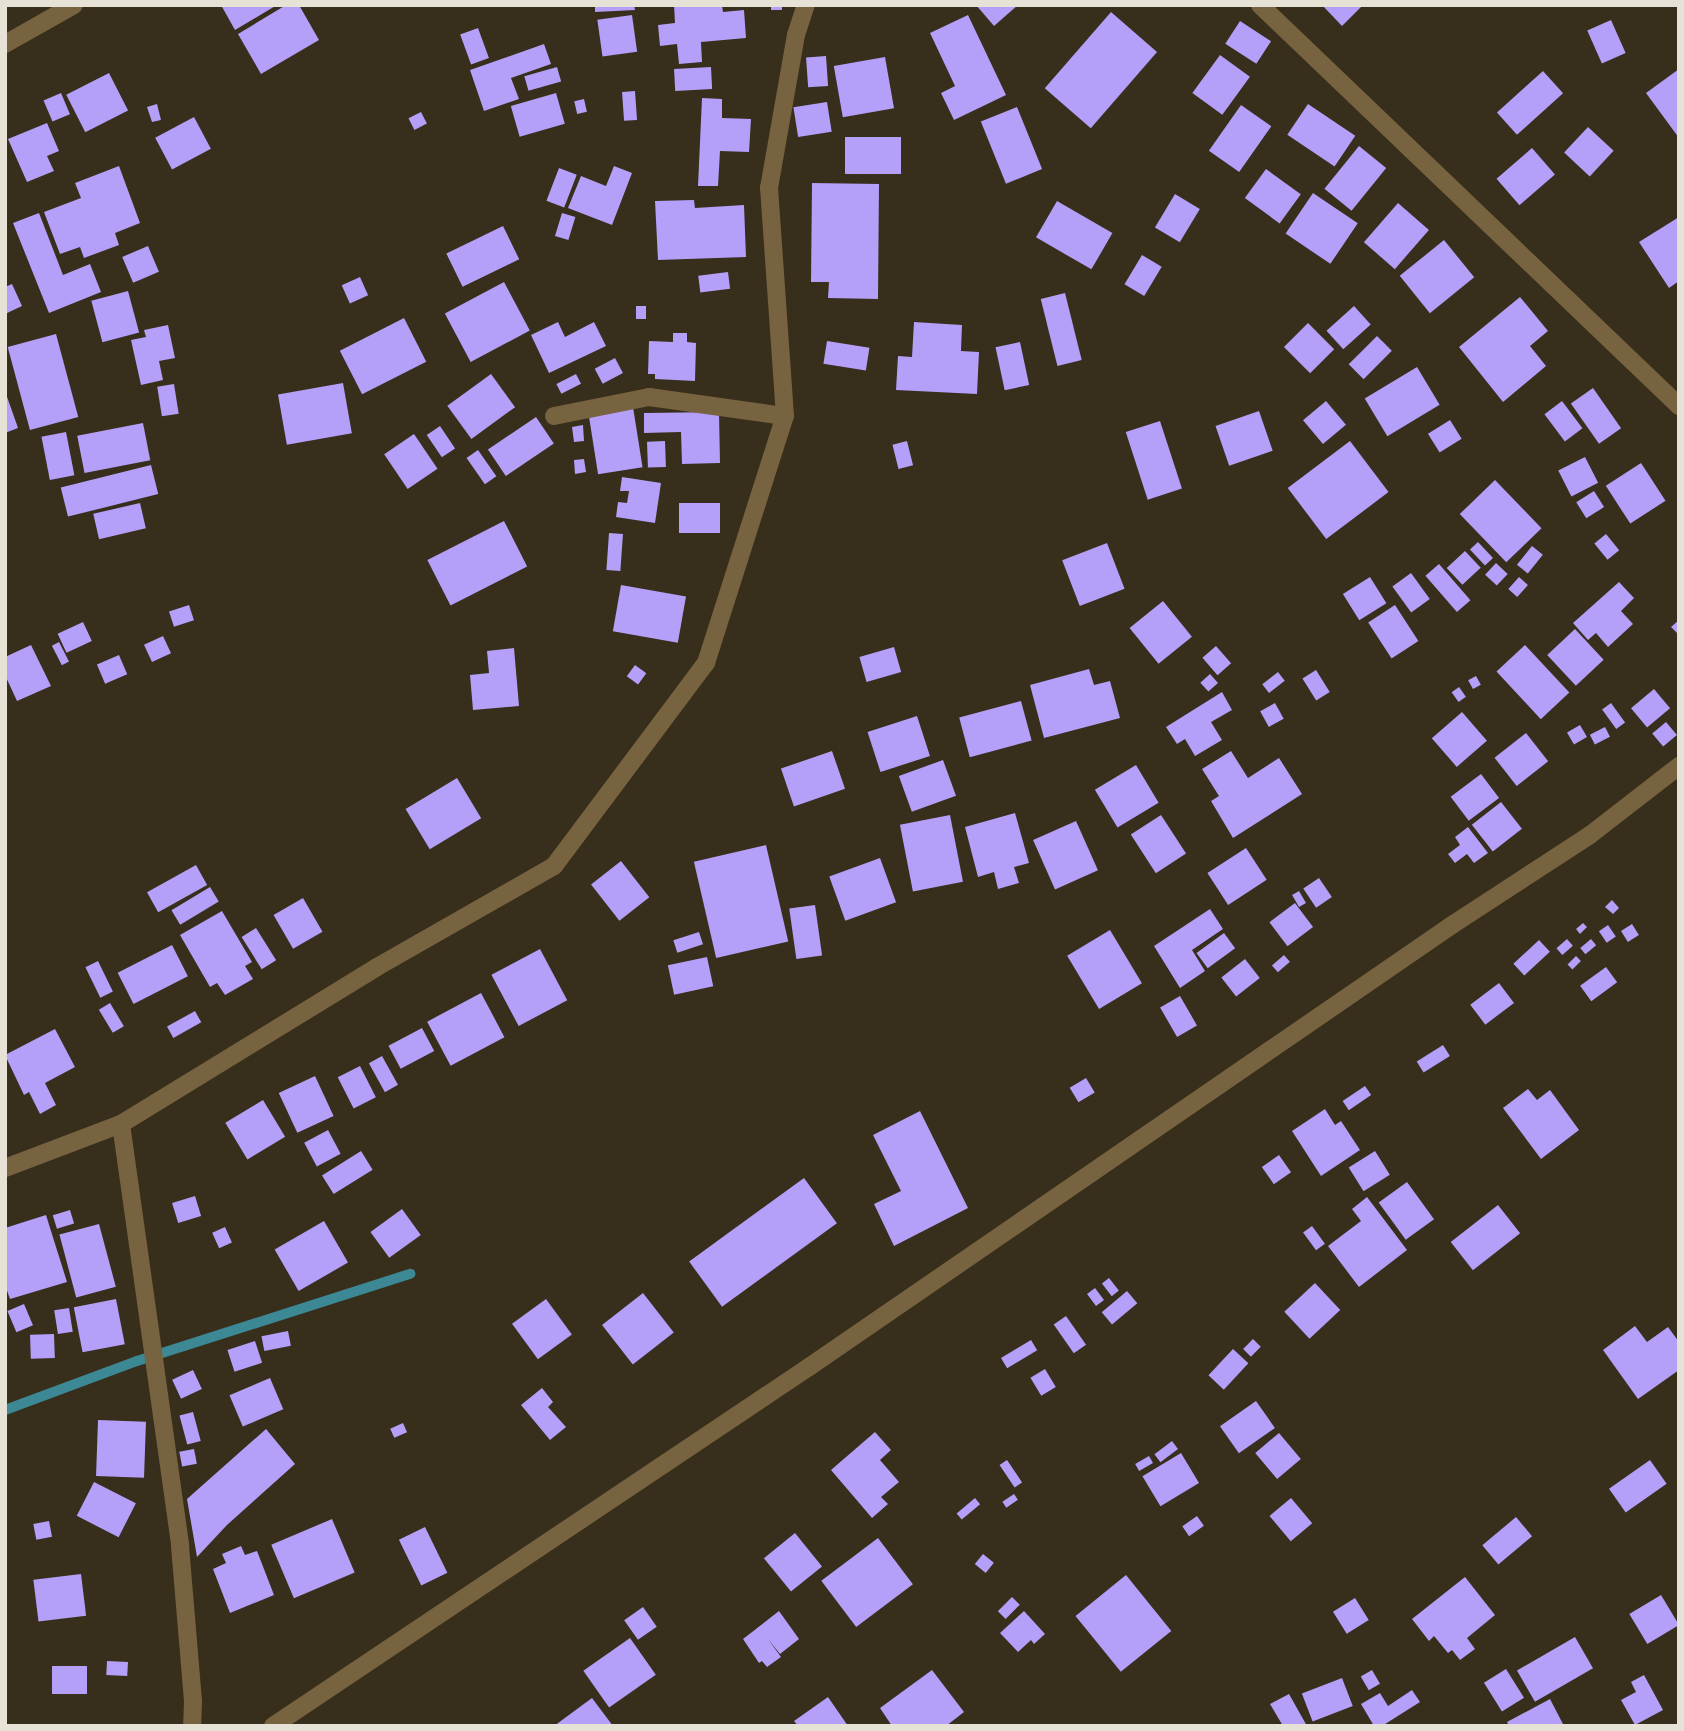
<!DOCTYPE html>
<style>
body{margin:0}
#map{position:relative;width:1684px;height:1731px;overflow:hidden;background:#372e1b;font-family:"DejaVu Sans",sans-serif}
div>[style]{position:absolute}
.stream>*{height:10px;margin:-5px;padding:0 5px;transform-origin:5px;border-radius:5px;background:#3c8895}
.building>*{inset:0;background:#b49ff9;transform-origin:0 0}
.minor>*{height:18px;margin:-9px;padding:0 9px;transform-origin:9px;border-radius:9px;background:#77633f}
span{translate:-50% -50%;white-space:nowrap;text-align:center;line-height:1.15;-webkit-text-stroke:7px #372e1b;paint-order:stroke}
.frame{position:absolute;inset:0;border:7px solid #e7e2d6;pointer-events:none}
</style>
<div id="map">
<div class="stream">
<i style="left:5px;top:1410px;width:141px;rotate:-20.4deg"></i>
<i style="left:137px;top:1361px;width:287px;rotate:-17.7deg"></i>
</div>
<div class="building">
<i style="clip-path:polygon(221px 5px,277px 5px,235px 30px)"></i>
<i style="clip-path:polygon(286px 5px,299px 5px,319px 40px,261px 74px,238px 34px)"></i>
<i style="clip-path:polygon(595px 5px,634px 5px,635px 10px,595px 12px)"></i>
<i style="clip-path:polygon(674px 5px,722px 5px,723px 12px,744px 10px,746px 38px,701px 42px,702px 62px,679px 64px,677px 44px,660px 46px,658px 25px,675px 23px)"></i>
<i style="left:771px;top:5px;width:11px;height:5px"></i>
<i style="clip-path:polygon(976px 5px,1018px 5px,994px 26px)"></i>
<i style="clip-path:polygon(1322px 5px,1363px 5px,1342px 26px)"></i>
<i style="left:1111px;top:12px;width:61px;height:101px;rotate:41deg"></i>
<i style="left:632px;top:15px;width:37px;height:35px;rotate:82deg"></i>
<i style="clip-path:polygon(968px 15px,1006px 95px,954px 120px,941px 93px,955px 86px,930px 33px)"></i>
<i style="left:1611px;top:20px;width:36px;height:26px;rotate:66deg"></i>
<i style="left:1240px;top:21px;width:37px;height:27px;rotate:33deg"></i>
<i style="left:478px;top:28px;width:32px;height:19px;rotate:70deg"></i>
<i style="clip-path:polygon(544px 44px,551px 64px,511px 78px,519px 99px,484px 111px,470px 70px)"></i>
<i style="left:1220px;top:55px;width:37px;height:47px;rotate:36deg"></i>
<i style="left:826px;top:56px;width:30px;height:20px;rotate:86deg"></i>
<i style="left:885px;top:57px;width:52px;height:52px;rotate:80deg"></i>
<i style="left:557px;top:67px;width:15px;height:34px;rotate:74deg"></i>
<i style="left:711px;top:67px;width:22px;height:37px;rotate:87deg"></i>
<i style="clip-path:polygon(1679px 69px,1679px 138px,1646px 93px)"></i>
<i style="left:1543px;top:71px;width:30px;height:62px;rotate:48deg"></i>
<i style="left:109px;top:73px;width:42px;height:48px;rotate:63deg"></i>
<i style="left:635px;top:91px;width:29px;height:13px;rotate:86deg"></i>
<i style="left:61px;top:93px;width:23px;height:19px;rotate:67deg"></i>
<i style="left:556px;top:93px;width:32px;height:47px;rotate:74deg"></i>
<i style="clip-path:polygon(702px 98px,722px 99px,722px 118px,751px 119px,749px 152px,720px 151px,718px 186px,698px 186px)"></i>
<i style="left:584px;top:99px;width:13px;height:10px;rotate:77deg"></i>
<i style="left:827px;top:102px;width:30px;height:34px;rotate:81deg"></i>
<i style="clip-path:polygon(157px 104px,161px 120px,152px 122px,147px 107px)"></i>
<i style="left:1308px;top:104px;width:57px;height:37px;rotate:34deg"></i>
<i style="left:1241px;top:105px;width:37px;height:56px;rotate:35deg"></i>
<i style="left:1017px;top:107px;width:67px;height:39px;rotate:68deg"></i>
<i style="left:421px;top:112px;width:13px;height:14px;rotate:63deg"></i>
<i style="left:194px;top:117px;width:36px;height:44px;rotate:62deg"></i>
<i style="clip-path:polygon(47px 123px,59px 151px,47px 156px,54px 171px,27px 182px,8px 139px)"></i>
<i style="left:1588px;top:127px;width:35px;height:35px;rotate:43deg"></i>
<i style="left:845px;top:137px;width:56px;height:37px"></i>
<i style="left:1359px;top:146px;width:35px;height:55px;rotate:39deg"></i>
<i style="left:1532px;top:148px;width:35px;height:47px;rotate:49deg"></i>
<i style="clip-path:polygon(119px 166px,140px 223px,115px 233px,119px 245px,84px 258px,80px 247px,60px 254px,44px 212px,81px 198px,75px 183px)"></i>
<i style="clip-path:polygon(614px 166px,632px 173px,612px 225px,568px 208px,581px 176px,606px 186px)"></i>
<i style="left:559px;top:168px;width:19px;height:35px;rotate:21deg"></i>
<i style="left:1266px;top:169px;width:43px;height:36px;rotate:36deg"></i>
<i style="clip-path:polygon(812px 183px,879px 184px,878px 299px,828px 298px,829px 282px,811px 282px)"></i>
<i style="left:1313px;top:193px;width:54px;height:49px;rotate:34deg"></i>
<i style="left:1175px;top:194px;width:29px;height:39px;rotate:31deg"></i>
<i style="clip-path:polygon(694px 200px,695px 208px,744px 205px,746px 257px,658px 260px,655px 201px)"></i>
<i style="left:1057px;top:201px;width:64px;height:42px;rotate:30deg"></i>
<i style="left:1398px;top:203px;width:41px;height:52px;rotate:41deg"></i>
<i style="clip-path:polygon(39px 213px,63px 275px,90px 264px,101px 292px,49px 313px,13px 223px)"></i>
<i style="left:562px;top:213px;width:14px;height:24px;rotate:17deg"></i>
<i style="clip-path:polygon(1679px 217px,1679px 281px,1669px 288px,1639px 242px)"></i>
<i style="left:503px;top:226px;width:37px;height:63px;rotate:64deg"></i>
<i style="left:1444px;top:240px;width:48px;height:57px;rotate:51deg"></i>
<i style="left:148px;top:246px;width:28px;height:28px;rotate:67deg"></i>
<i style="left:1142px;top:255px;width:23px;height:34px;rotate:31deg"></i>
<i style="left:728px;top:272px;width:17px;height:30px;rotate:83deg"></i>
<i style="left:360px;top:277px;width:20px;height:20px;rotate:66deg"></i>
<i style="left:504px;top:282px;width:55px;height:67px;rotate:62deg"></i>
<i style="clip-path:polygon(12px 284px,22px 306px,5px 314px,5px 287px)"></i>
<i style="left:128px;top:291px;width:43px;height:38px;rotate:75deg"></i>
<i style="left:1065px;top:293px;width:69px;height:25px;rotate:76deg"></i>
<i style="clip-path:polygon(1520px 297px,1548px 331px,1530px 346px,1546px 366px,1503px 402px,1459px 347px)"></i>
<i style="left:636px;top:306px;width:10px;height:13px"></i>
<i style="left:1354px;top:306px;width:25px;height:37px;rotate:48deg"></i>
<i style="left:404px;top:318px;width:49px;height:72px;rotate:63deg"></i>
<i style="clip-path:polygon(558px 322px,565px 337px,594px 322px,606px 346px,549px 373px,531px 335px)"></i>
<i style="clip-path:polygon(914px 322px,962px 325px,961px 351px,979px 352px,977px 394px,896px 390px,898px 356px,912px 357px)"></i>
<i style="left:1308px;top:323px;width:37px;height:34px;rotate:45deg"></i>
<i style="clip-path:polygon(168px 325px,175px 358px,159px 361px,163px 380px,141px 385px,131px 340px,146px 337px,144px 330px)"></i>
<i style="clip-path:polygon(673px 333px,687px 333px,687px 342px,696px 343px,695px 381px,655px 379px,655px 374px,648px 374px,649px 341px,673px 342px)"></i>
<i style="left:56px;top:334px;width:86px;height:50px;rotate:75deg"></i>
<i style="left:1377px;top:336px;width:21px;height:40px;rotate:45deg"></i>
<i style="left:827px;top:341px;width:43px;height:23px;rotate:9deg"></i>
<i style="left:1020px;top:342px;width:44px;height:25px;rotate:78deg"></i>
<i style="left:615px;top:358px;width:17px;height:23px;rotate:62deg"></i>
<i style="left:1417px;top:367px;width:44px;height:61px;rotate:59deg"></i>
<i style="left:491px;top:374px;width:41px;height:54px;rotate:54deg"></i>
<i style="left:576px;top:374px;width:11px;height:22px;rotate:63deg"></i>
<i style="left:343px;top:383px;width:51px;height:66px;rotate:80deg"></i>
<i style="left:174px;top:384px;width:30px;height:17px;rotate:81deg"></i>
<i style="left:1593px;top:388px;width:49px;height:27px;rotate:55deg"></i>
<i style="clip-path:polygon(5px 391px,18px 428px,5px 433px)"></i>
<i style="left:1326px;top:401px;width:31px;height:30px;rotate:50deg"></i>
<i style="left:1562px;top:401px;width:34px;height:22px;rotate:53deg"></i>
<i style="left:633px;top:407px;width:61px;height:45px;rotate:81deg"></i>
<i style="left:1259px;top:411px;width:42px;height:46px;rotate:71deg"></i>
<i style="clip-path:polygon(719px 412px,720px 463px,682px 464px,681px 432px,644px 433px,644px 413px)"></i>
<i style="left:536px;top:417px;width:32px;height:58px;rotate:56deg"></i>
<i style="left:1450px;top:420px;width:22px;height:26px;rotate:58deg"></i>
<i style="left:1160px;top:421px;width:71px;height:36px;rotate:72deg"></i>
<i style="left:143px;top:423px;width:38px;height:67px;rotate:79deg"></i>
<i style="clip-path:polygon(583px 425px,584px 441px,574px 442px,572px 427px)"></i>
<i style="left:440px;top:426px;width:27px;height:16px;rotate:56deg"></i>
<i style="left:66px;top:432px;width:44px;height:25px;rotate:79deg"></i>
<i style="left:414px;top:434px;width:42px;height:36px;rotate:56deg"></i>
<i style="left:665px;top:441px;width:26px;height:18px;rotate:88deg"></i>
<i style="left:907px;top:441px;width:25px;height:15px;rotate:76deg"></i>
<i style="left:1350px;top:441px;width:64px;height:78px;rotate:53deg"></i>
<i style="left:478px;top:450px;width:32px;height:14px;rotate:55deg"></i>
<i style="left:1585px;top:457px;width:29px;height:30px;rotate:63deg"></i>
<i style="clip-path:polygon(584px 459px,586px 472px,575px 474px,574px 460px)"></i>
<i style="left:1641px;top:463px;width:45px;height:42px;rotate:57deg"></i>
<i style="left:151px;top:465px;width:30px;height:93px;rotate:76deg"></i>
<i style="clip-path:polygon(622px 477px,661px 483px,655px 523px,616px 517px,618px 502px,627px 503px,629px 491px,620px 491px)"></i>
<i style="left:1495px;top:480px;width:67px;height:49px;rotate:46deg"></i>
<i style="left:1594px;top:491px;width:19px;height:21px;rotate:58deg"></i>
<i style="left:140px;top:503px;width:26px;height:48px;rotate:77deg"></i>
<i style="left:720px;top:503px;width:30px;height:41px;rotate:90deg"></i>
<i style="left:504px;top:521px;width:51px;height:86px;rotate:63deg"></i>
<i style="left:609px;top:533px;width:14px;height:37px;rotate:4deg"></i>
<i style="left:1606px;top:534px;width:21px;height:15px;rotate:51deg"></i>
<i style="left:1478px;top:542px;width:22px;height:11px;rotate:47deg"></i>
<i style="left:1107px;top:543px;width:49px;height:48px;rotate:69deg"></i>
<i style="left:1532px;top:546px;width:14px;height:24px;rotate:39deg"></i>
<i style="left:1465px;top:551px;width:23px;height:25px;rotate:47deg"></i>
<i style="left:1496px;top:563px;width:16px;height:16px;rotate:43deg"></i>
<i style="left:1439px;top:564px;width:48px;height:18px;rotate:49deg"></i>
<i style="left:1411px;top:573px;width:32px;height:23px;rotate:54deg"></i>
<i style="left:1370px;top:577px;width:31px;height:32px;rotate:58deg"></i>
<i style="left:1519px;top:577px;width:12px;height:16px;rotate:42deg"></i>
<i style="clip-path:polygon(1619px 582px,1634px 598px,1621px 611px,1633px 624px,1608px 647px,1596px 633px,1588px 640px,1573px 623px)"></i>
<i style="left:621px;top:585px;width:66px;height:47px;rotate:10deg"></i>
<i style="left:1163px;top:601px;width:46px;height:43px;rotate:51deg"></i>
<i style="left:189px;top:605px;width:16px;height:21px;rotate:72deg"></i>
<i style="left:1395px;top:605px;width:43px;height:32px;rotate:57deg"></i>
<i style="clip-path:polygon(1679px 620px,1679px 635px,1671px 627px)"></i>
<i style="left:83px;top:622px;width:21px;height:28px;rotate:65deg"></i>
<i style="left:1575px;top:629px;width:42px;height:38px;rotate:47deg"></i>
<i style="left:163px;top:636px;width:19px;height:21px;rotate:65deg"></i>
<i style="left:59px;top:642px;width:22px;height:8px;rotate:63deg"></i>
<i style="clip-path:polygon(31px 645px,51px 686px,17px 701px,5px 675px,5px 657px)"></i>
<i style="left:1525px;top:645px;width:65px;height:39px;rotate:47deg"></i>
<i style="left:1216px;top:646px;width:23px;height:18px;rotate:49deg"></i>
<i style="left:894px;top:647px;width:26px;height:36px;rotate:74deg"></i>
<i style="clip-path:polygon(514px 648px,519px 706px,473px 710px,470px 675px,489px 673px,487px 651px)"></i>
<i style="left:119px;top:655px;width:21px;height:24px;rotate:67deg"></i>
<i style="left:635px;top:665px;width:14px;height:14px;rotate:36deg"></i>
<i style="clip-path:polygon(1089px 669px,1094px 685px,1110px 681px,1120px 718px,1044px 738px,1030px 685px)"></i>
<i style="left:1316px;top:670px;width:26px;height:16px;rotate:58deg"></i>
<i style="left:1278px;top:672px;width:11px;height:20px;rotate:52deg"></i>
<i style="left:1210px;top:674px;width:12px;height:13px;rotate:48deg"></i>
<i style="left:1476px;top:676px;width:10px;height:9px;rotate:61deg"></i>
<i style="left:1459px;top:687px;width:12px;height:9px;rotate:55deg"></i>
<i style="left:1654px;top:689px;width:25px;height:30px;rotate:50deg"></i>
<i style="clip-path:polygon(1222px 692px,1232px 710px,1211px 722px,1222px 740px,1195px 756px,1185px 739px,1177px 744px,1166px 727px)"></i>
<i style="left:1021px;top:701px;width:41px;height:64px;rotate:75deg"></i>
<i style="left:1275px;top:703px;width:18px;height:17px;rotate:61deg"></i>
<i style="left:1611px;top:703px;width:24px;height:11px;rotate:54deg"></i>
<i style="left:1462px;top:712px;width:38px;height:40px;rotate:49deg"></i>
<i style="left:917px;top:716px;width:42px;height:52px;rotate:72deg"></i>
<i style="left:1666px;top:722px;width:17px;height:18px;rotate:50deg"></i>
<i style="left:1580px;top:725px;width:14px;height:15px;rotate:60deg"></i>
<i style="left:1605px;top:727px;width:11px;height:17px;rotate:63deg"></i>
<i style="left:1526px;top:733px;width:36px;height:40px;rotate:52deg"></i>
<i style="left:832px;top:751px;width:40px;height:54px;rotate:71deg"></i>
<i style="clip-path:polygon(1231px 751px,1248px 778px,1279px 758px,1302px 794px,1233px 838px,1211px 801px,1219px 796px,1202px 769px)"></i>
<i style="left:943px;top:760px;width:38px;height:47px;rotate:70deg"></i>
<i style="left:1136px;top:765px;width:44px;height:48px;rotate:59deg"></i>
<i style="left:1481px;top:774px;width:30px;height:38px;rotate:53deg"></i>
<i style="left:457px;top:778px;width:47px;height:60px;rotate:59deg"></i>
<i style="left:1501px;top:802px;width:34px;height:37px;rotate:52deg"></i>
<i style="clip-path:polygon(1015px 813px,1029px 863px,1014px 867px,1019px 883px,998px 889px,994px 872px,978px 877px,965px 827px)"></i>
<i style="left:950px;top:815px;width:68px;height:51px;rotate:79deg"></i>
<i style="left:1161px;top:815px;width:46px;height:36px;rotate:57deg"></i>
<i style="left:1076px;top:821px;width:54px;height:47px;rotate:66deg"></i>
<i style="clip-path:polygon(1468px 827px,1488px 853px,1474px 863px,1467px 854px,1455px 863px,1448px 854px,1460px 845px,1455px 837px)"></i>
<i style="left:766px;top:845px;width:99px;height:74px;rotate:77deg"></i>
<i style="left:1246px;top:848px;width:38px;height:46px;rotate:57deg"></i>
<i style="left:880px;top:858px;width:47px;height:54px;rotate:70deg"></i>
<i style="left:621px;top:861px;width:46px;height:38px;rotate:52deg"></i>
<i style="left:196px;top:865px;width:23px;height:56px;rotate:61deg"></i>
<i style="left:1319px;top:878px;width:23px;height:19px;rotate:56deg"></i>
<i style="left:210px;top:887px;width:17px;height:45px;rotate:59deg"></i>
<i style="left:1299px;top:891px;width:14px;height:8px;rotate:60deg"></i>
<i style="left:303px;top:898px;width:39px;height:34px;rotate:60deg"></i>
<i style="clip-path:polygon(1612px 900px,1619px 908px,1613px 914px,1605px 907px)"></i>
<i style="left:1295px;top:903px;width:30px;height:32px;rotate:53deg"></i>
<i style="left:815px;top:905px;width:51px;height:26px;rotate:82deg"></i>
<i style="clip-path:polygon(1210px 909px,1223px 929px,1192px 950px,1205px 971px,1180px 988px,1154px 946px)"></i>
<i style="clip-path:polygon(222px 911px,252px 962px,245px 966px,253px 979px,225px 995px,217px 983px,210px 987px,180px 935px)"></i>
<i style="clip-path:polygon(1583px 923px,1587px 927px,1580px 934px,1576px 929px)"></i>
<i style="left:1632px;top:924px;width:13px;height:13px;rotate:58deg"></i>
<i style="left:1608px;top:925px;width:14px;height:11px;rotate:56deg"></i>
<i style="left:256px;top:928px;width:38px;height:17px;rotate:58deg"></i>
<i style="left:1110px;top:930px;width:62px;height:50px;rotate:59deg"></i>
<i style="left:699px;top:932px;width:13px;height:27px;rotate:72deg"></i>
<i style="left:1224px;top:933px;width:19px;height:34px;rotate:54deg"></i>
<i style="left:1567px;top:939px;width:9px;height:14px;rotate:49deg"></i>
<i style="left:1591px;top:939px;width:8px;height:14px;rotate:50deg"></i>
<i style="left:1539px;top:940px;width:16px;height:35px;rotate:47deg"></i>
<i style="left:172px;top:945px;width:35px;height:61px;rotate:63deg"></i>
<i style="left:540px;top:949px;width:58px;height:55px;rotate:62deg"></i>
<i style="left:1284px;top:955px;width:9px;height:16px;rotate:49deg"></i>
<i style="left:1576px;top:956px;width:7px;height:12px;rotate:45deg"></i>
<i style="left:707px;top:957px;width:30px;height:40px;rotate:78deg"></i>
<i style="left:1245px;top:959px;width:24px;height:30px;rotate:52deg"></i>
<i style="left:98px;top:961px;width:34px;height:14px;rotate:64deg"></i>
<i style="left:1606px;top:967px;width:19px;height:32px;rotate:54deg"></i>
<i style="left:1499px;top:983px;width:25px;height:36px;rotate:53deg"></i>
<i style="left:481px;top:993px;width:50px;height:61px;rotate:62deg"></i>
<i style="left:1180px;top:996px;width:34px;height:23px;rotate:60deg"></i>
<i style="left:110px;top:1003px;width:27px;height:13px;rotate:59deg"></i>
<i style="left:195px;top:1011px;width:13px;height:32px;rotate:61deg"></i>
<i style="left:422px;top:1028px;width:26px;height:38px;rotate:62deg"></i>
<i style="clip-path:polygon(55px 1029px,75px 1067px,45px 1083px,56px 1105px,40px 1114px,29px 1092px,24px 1095px,5px 1055px)"></i>
<i style="left:1443px;top:1045px;width:13px;height:31px;rotate:58deg"></i>
<i style="left:382px;top:1056px;width:33px;height:15px;rotate:61deg"></i>
<i style="left:360px;top:1066px;width:35px;height:25px;rotate:63deg"></i>
<i style="left:315px;top:1076px;width:44px;height:40px;rotate:65deg"></i>
<i style="left:1086px;top:1078px;width:17px;height:19px;rotate:59deg"></i>
<i style="left:1365px;top:1086px;width:11px;height:27px;rotate:56deg"></i>
<i style="clip-path:polygon(1528px 1089px,1537px 1100px,1550px 1090px,1579px 1130px,1541px 1159px,1503px 1108px)"></i>
<i style="left:263px;top:1100px;width:43px;height:44px;rotate:59deg"></i>
<i style="clip-path:polygon(1325px 1109px,1335px 1125px,1341px 1121px,1360px 1150px,1321px 1176px,1292px 1131px)"></i>
<i style="clip-path:polygon(920px 1111px,968px 1208px,894px 1246px,874px 1204px,901px 1191px,873px 1135px)"></i>
<i style="left:328px;top:1130px;width:27px;height:27px;rotate:62deg"></i>
<i style="left:361px;top:1151px;width:22px;height:46px;rotate:58deg"></i>
<i style="left:1375px;top:1151px;width:28px;height:31px;rotate:58deg"></i>
<i style="left:1279px;top:1155px;width:21px;height:21px;rotate:55deg"></i>
<i style="left:804px;top:1178px;width:56px;height:142px;rotate:54deg"></i>
<i style="left:1407px;top:1182px;width:46px;height:35px;rotate:54deg"></i>
<i style="left:195px;top:1196px;width:21px;height:24px;rotate:73deg"></i>
<i style="clip-path:polygon(1367px 1197px,1407px 1250px,1359px 1287px,1328px 1246px,1361px 1221px,1352px 1209px)"></i>
<i style="left:1498px;top:1205px;width:36px;height:60px;rotate:52deg"></i>
<i style="left:402px;top:1209px;width:32px;height:39px;rotate:54deg"></i>
<i style="left:70px;top:1210px;width:14px;height:18px;rotate:73deg"></i>
<i style="clip-path:polygon(46px 1215px,67px 1282px,10px 1299px,5px 1285px,5px 1228px)"></i>
<i style="left:324px;top:1221px;width:48px;height:57px;rotate:60deg"></i>
<i style="left:99px;top:1224px;width:65px;height:41px;rotate:75deg"></i>
<i style="left:1312px;top:1226px;width:22px;height:11px;rotate:54deg"></i>
<i style="left:225px;top:1227px;width:17px;height:14px;rotate:66deg"></i>
<i style="left:1109px;top:1278px;width:16px;height:9px;rotate:52deg"></i>
<i style="left:1315px;top:1283px;width:37px;height:42px;rotate:47deg"></i>
<i style="left:1095px;top:1288px;width:15px;height:10px;rotate:53deg"></i>
<i style="left:1127px;top:1291px;width:16px;height:33px;rotate:50deg"></i>
<i style="left:643px;top:1293px;width:50px;height:52px;rotate:52deg"></i>
<i style="left:116px;top:1299px;width:46px;height:43px;rotate:79deg"></i>
<i style="left:546px;top:1299px;width:44px;height:42px;rotate:54deg"></i>
<i style="left:24px;top:1304px;width:23px;height:18px;rotate:67deg"></i>
<i style="left:69px;top:1308px;width:24px;height:15px;rotate:81deg"></i>
<i style="left:1066px;top:1316px;width:35px;height:15px;rotate:55deg"></i>
<i style="clip-path:polygon(1635px 1326px,1647px 1342px,1668px 1327px,1679px 1342px,1679px 1370px,1638px 1399px,1603px 1350px)"></i>
<i style="left:288px;top:1331px;width:15px;height:27px;rotate:79deg"></i>
<i style="left:54px;top:1334px;width:24px;height:24px;rotate:88deg"></i>
<i style="left:1253px;top:1339px;width:11px;height:14px;rotate:45deg"></i>
<i style="left:1031px;top:1340px;width:12px;height:35px;rotate:59deg"></i>
<i style="left:255px;top:1341px;width:23px;height:29px;rotate:72deg"></i>
<i style="left:1233px;top:1349px;width:21px;height:36px;rotate:43deg"></i>
<i style="left:1045px;top:1369px;width:21px;height:17px;rotate:59deg"></i>
<i style="left:193px;top:1370px;width:21px;height:23px;rotate:65deg"></i>
<i style="left:270px;top:1378px;width:34px;height:44px;rotate:67deg"></i>
<i style="clip-path:polygon(542px 1388px,553px 1402px,548px 1407px,566px 1427px,550px 1440px,521px 1405px)"></i>
<i style="left:1256px;top:1401px;width:33px;height:44px;rotate:55deg"></i>
<i style="left:193px;top:1412px;width:30px;height:14px;rotate:75deg"></i>
<i style="left:98px;top:1420px;width:48px;height:56px;rotate:2deg"></i>
<i style="left:403px;top:1423px;width:10px;height:14px;rotate:66deg"></i>
<i style="clip-path:polygon(266px 1429px,295px 1464px,227px 1525px,197px 1557px,187px 1499px)"></i>
<i style="clip-path:polygon(875px 1432px,891px 1450px,880px 1460px,899px 1482px,881px 1497px,888px 1504px,872px 1518px,831px 1470px)"></i>
<i style="left:1279px;top:1433px;width:34px;height:31px;rotate:50deg"></i>
<i style="left:1172px;top:1441px;width:10px;height:22px;rotate:53deg"></i>
<i style="left:194px;top:1449px;width:15px;height:15px;rotate:79deg"></i>
<i style="left:1181px;top:1453px;width:35px;height:45px;rotate:59deg"></i>
<i style="left:1149px;top:1456px;width:8px;height:16px;rotate:60deg"></i>
<i style="left:1007px;top:1460px;width:27px;height:9px;rotate:56deg"></i>
<i style="left:1650px;top:1460px;width:29px;height:50px;rotate:55deg"></i>
<i style="left:94px;top:1482px;width:47px;height:38px;rotate:27deg"></i>
<i style="left:1014px;top:1494px;width:7px;height:14px;rotate:56deg"></i>
<i style="left:975px;top:1498px;width:8px;height:24px;rotate:50deg"></i>
<i style="left:1291px;top:1498px;width:33px;height:28px;rotate:50deg"></i>
<i style="left:1197px;top:1516px;width:12px;height:18px;rotate:55deg"></i>
<i style="left:1516px;top:1517px;width:25px;height:44px;rotate:50deg"></i>
<i style="left:332px;top:1519px;width:58px;height:66px;rotate:67deg"></i>
<i style="left:49px;top:1521px;width:16px;height:16px;rotate:79deg"></i>
<i style="left:425px;top:1527px;width:51px;height:29px;rotate:64deg"></i>
<i style="left:795px;top:1533px;width:43px;height:40px;rotate:51deg"></i>
<i style="left:878px;top:1538px;width:58px;height:71px;rotate:53deg"></i>
<i style="clip-path:polygon(241px 1546px,245px 1555px,257px 1551px,274px 1595px,230px 1613px,213px 1569px,226px 1563px,222px 1554px)"></i>
<i style="left:983px;top:1554px;width:14px;height:13px;rotate:39deg"></i>
<i style="left:81px;top:1574px;width:42px;height:48px;rotate:83deg"></i>
<i style="left:1126px;top:1575px;width:72px;height:65px;rotate:51deg"></i>
<i style="clip-path:polygon(1465px 1577px,1495px 1615px,1467px 1638px,1475px 1649px,1460px 1660px,1452px 1650px,1448px 1653px,1434px 1636px,1429px 1641px,1412px 1619px)"></i>
<i style="left:1661px;top:1595px;width:35px;height:37px;rotate:59deg"></i>
<i style="left:1012px;top:1597px;width:11px;height:20px;rotate:45deg"></i>
<i style="left:1355px;top:1598px;width:26px;height:26px;rotate:58deg"></i>
<i style="left:643px;top:1607px;width:24px;height:23px;rotate:55deg"></i>
<i style="clip-path:polygon(779px 1611px,799px 1639px,780px 1654px,768px 1639px,781px 1657px,767px 1667px,762px 1661px,759px 1663px,743px 1639px)"></i>
<i style="clip-path:polygon(1024px 1611px,1045px 1634px,1034px 1644px,1031px 1640px,1018px 1652px,1000px 1633px)"></i>
<i style="left:1575px;top:1637px;width:36px;height:67px;rotate:60deg"></i>
<i style="left:630px;top:1638px;width:45px;height:57px;rotate:55deg"></i>
<i style="left:107px;top:1661px;width:21px;height:14px;rotate:3deg"></i>
<i style="left:52px;top:1666px;width:35px;height:28px"></i>
<i style="left:1506px;top:1669px;width:34px;height:26px;rotate:58deg"></i>
<i style="clip-path:polygon(932px 1670px,964px 1712px,946px 1726px,892px 1726px,880px 1708px)"></i>
<i style="left:1372px;top:1670px;width:16px;height:13px;rotate:60deg"></i>
<i style="clip-path:polygon(1644px 1675px,1663px 1710px,1635px 1725px,1621px 1700px,1636px 1692px,1631px 1682px)"></i>
<i style="left:1342px;top:1678px;width:30px;height:43px;rotate:69deg"></i>
<i style="clip-path:polygon(1412px 1690px,1420px 1702px,1382px 1726px,1374px 1726px,1361px 1704px,1380px 1693px,1388px 1706px)"></i>
<i style="clip-path:polygon(1289px 1694px,1307px 1726px,1283px 1726px,1270px 1704px)"></i>
<i style="clip-path:polygon(828px 1697px,848px 1726px,798px 1726px,794px 1721px)"></i>
<i style="clip-path:polygon(592px 1698px,613px 1726px,554px 1726px)"></i>
<i style="clip-path:polygon(1550px 1699px,1564px 1726px,1509px 1726px,1507px 1722px)"></i>
</div>
<div class="minor">
<i style="left:1260px;top:5px;width:580px;rotate:43.74deg"></i>
<i style="left:5px;top:44px;width:79px;rotate:-29.5deg"></i>
<i style="left:554px;top:416px;width:97px;rotate:-11.3deg"></i>
<i style="left:649px;top:397px;width:137px;rotate:8deg"></i>
<i style="left:121px;top:1124px;width:300px;rotate:-31.5deg"></i>
<i style="left:377px;top:967px;width:204px;rotate:-29.7deg"></i>
<i style="left:554px;top:866px;width:254px;rotate:-53.2deg"></i>
<i style="left:706px;top:663px;width:259px;rotate:-72.3deg"></i>
<i style="left:785px;top:416px;width:229px;rotate:-94deg"></i>
<i style="left:769px;top:188px;width:155px;rotate:-80deg"></i>
<i style="left:796px;top:35px;width:32px;rotate:-72deg"></i>
<i style="left:5px;top:1168px;width:124px;rotate:-20.8deg"></i>
<i style="left:121px;top:1124px;width:426px;rotate:82deg"></i>
<i style="left:180px;top:1546px;width:156px;rotate:85.2deg"></i>
<i style="left:193px;top:1701px;width:25px;rotate:92deg"></i>
<i style="left:273px;top:1726px;width:645px;rotate:-33.81deg"></i>
<i style="left:809px;top:1367px;width:780px;rotate:-34.5deg"></i>
<i style="left:1452px;top:925px;width:165px;rotate:-33.1deg"></i>
<i style="left:1590px;top:835px;width:113px;rotate:-37.8deg"></i>
</div>
<div class="frame"></div>
</div>
